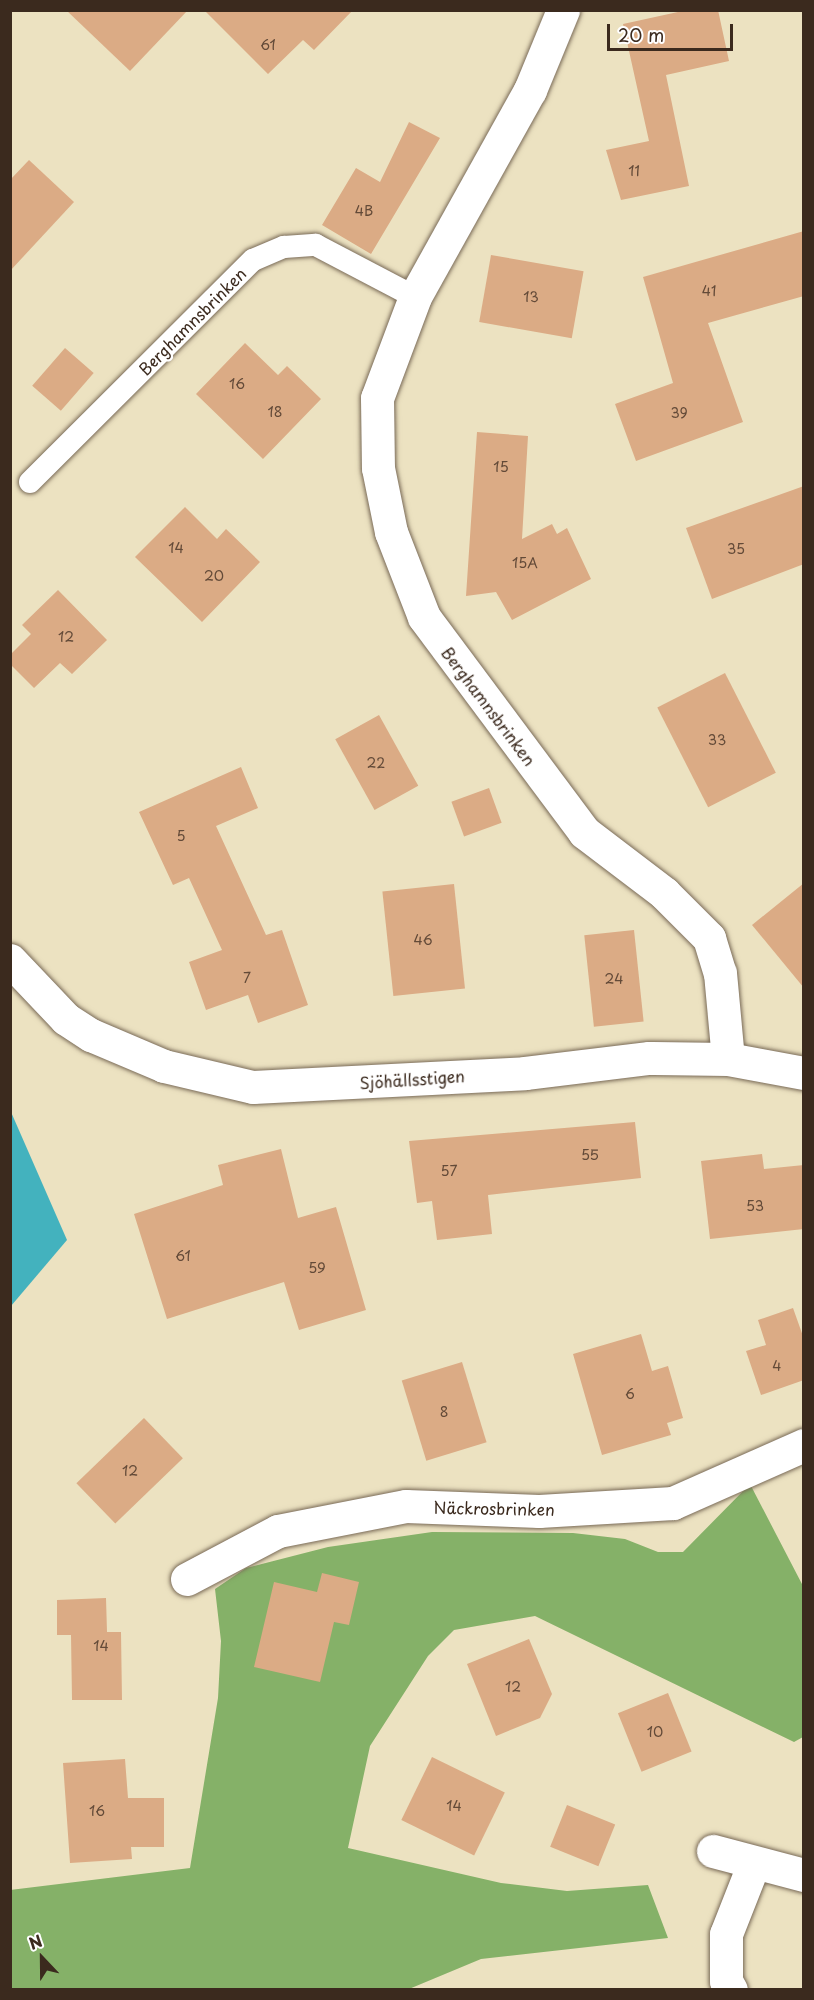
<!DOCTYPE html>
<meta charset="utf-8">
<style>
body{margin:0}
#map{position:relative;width:814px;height:2000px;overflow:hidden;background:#ece2c1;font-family:"Playpen Sans",sans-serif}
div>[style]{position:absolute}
.forest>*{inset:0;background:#85b168}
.water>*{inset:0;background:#43b2be}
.building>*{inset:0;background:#dbab85;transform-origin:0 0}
.roads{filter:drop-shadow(0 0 2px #796a57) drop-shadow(0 0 2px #796a57)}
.service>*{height:22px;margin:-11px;padding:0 11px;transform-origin:11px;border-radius:11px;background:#fff}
.minor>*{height:33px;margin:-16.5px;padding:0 16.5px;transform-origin:16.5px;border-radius:16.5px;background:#fff}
span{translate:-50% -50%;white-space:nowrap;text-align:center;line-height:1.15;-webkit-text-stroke:4.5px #fff;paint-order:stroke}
.number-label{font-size:14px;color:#634a38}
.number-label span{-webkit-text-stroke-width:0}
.street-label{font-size:16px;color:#3b2a1e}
.frame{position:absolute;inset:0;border:12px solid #3b2a1e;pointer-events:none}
.north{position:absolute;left:12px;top:1928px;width:60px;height:60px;-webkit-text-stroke:4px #fff;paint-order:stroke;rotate:338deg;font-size:16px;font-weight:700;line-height:24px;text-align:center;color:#3b2a1e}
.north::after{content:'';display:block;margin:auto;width:21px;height:27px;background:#3b2a1e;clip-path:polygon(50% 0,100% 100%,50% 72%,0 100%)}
.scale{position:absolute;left:607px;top:24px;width:126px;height:27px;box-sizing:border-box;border:3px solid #3b2a1e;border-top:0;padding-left:8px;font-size:18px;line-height:21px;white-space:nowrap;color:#3b2a1e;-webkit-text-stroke:4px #fff;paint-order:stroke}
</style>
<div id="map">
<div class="forest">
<i style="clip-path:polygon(750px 1484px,803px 1586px,803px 1737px,794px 1742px,535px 1616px,454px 1630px,428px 1656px,370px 1746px,348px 1848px,501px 1883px,567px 1891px,648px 1885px,668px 1938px,481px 1959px,409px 1989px,11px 1989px,10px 1890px,190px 1868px,218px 1698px,221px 1641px,215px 1589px,246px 1568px,328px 1547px,432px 1532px,573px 1533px,625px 1539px,658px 1552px,683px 1552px)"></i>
</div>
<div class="water">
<i style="clip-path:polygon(11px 1112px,67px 1240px,11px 1306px,10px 1306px)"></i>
</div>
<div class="building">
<i style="clip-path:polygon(66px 10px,188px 10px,130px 71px)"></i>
<i style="clip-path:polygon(204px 10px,353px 10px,314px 50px,303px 40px,268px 74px)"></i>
<i style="clip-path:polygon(687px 10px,718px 10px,729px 61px,666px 75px,689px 186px,621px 200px,606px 150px,649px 141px,623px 24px)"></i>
<i style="clip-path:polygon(409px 122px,440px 138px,371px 254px,322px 225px,356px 168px,380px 182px)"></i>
<i style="clip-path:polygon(29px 160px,74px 202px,10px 271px,10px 180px)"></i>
<i style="clip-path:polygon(804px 231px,804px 296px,708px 323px,743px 422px,636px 461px,615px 404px,673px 383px,643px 277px)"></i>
<i style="left:491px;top:255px;width:94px;height:68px;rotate:10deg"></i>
<i style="clip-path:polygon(245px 343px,278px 375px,287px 366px,321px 399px,263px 459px,196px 394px)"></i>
<i style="left:65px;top:348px;width:38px;height:50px;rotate:41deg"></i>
<i style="clip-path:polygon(477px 432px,528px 436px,522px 539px,552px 524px,557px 534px,567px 528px,591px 579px,512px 620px,496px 592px,466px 596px)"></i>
<i style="clip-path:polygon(804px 486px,804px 564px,712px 599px,686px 528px)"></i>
<i style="clip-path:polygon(185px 507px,217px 539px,226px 529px,260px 562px,202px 622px,135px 557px)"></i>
<i style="clip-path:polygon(58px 590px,107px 640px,72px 674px,60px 663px,34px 688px,10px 664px,10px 655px,31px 634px,22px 625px)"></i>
<i style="left:725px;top:673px;width:112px;height:76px;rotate:63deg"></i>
<i style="left:379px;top:715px;width:81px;height:50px;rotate:61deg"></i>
<i style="clip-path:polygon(241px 767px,258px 808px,216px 826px,266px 935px,282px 930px,308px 1005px,258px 1023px,248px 995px,206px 1010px,189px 962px,222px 950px,189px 878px,173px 885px,139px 812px)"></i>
<i style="left:489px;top:788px;width:37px;height:40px;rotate:70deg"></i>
<i style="clip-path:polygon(804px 883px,804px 988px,752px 925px)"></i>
<i style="left:454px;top:884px;width:105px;height:72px;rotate:84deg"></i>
<i style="left:634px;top:930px;width:92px;height:50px;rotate:84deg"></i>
<i style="clip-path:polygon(635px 1122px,641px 1178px,488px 1195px,492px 1234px,437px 1240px,432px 1201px,417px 1203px,409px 1141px)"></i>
<i style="clip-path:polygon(281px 1149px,298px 1218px,336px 1207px,366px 1310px,299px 1330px,284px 1282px,167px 1319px,134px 1214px,223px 1185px,218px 1165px)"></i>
<i style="clip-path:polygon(762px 1154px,764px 1169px,804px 1165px,804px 1229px,710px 1239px,701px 1161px)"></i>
<i style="clip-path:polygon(793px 1308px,804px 1339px,804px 1380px,761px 1395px,746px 1351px,766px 1345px,758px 1320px)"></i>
<i style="clip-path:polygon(641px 1334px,652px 1371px,668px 1366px,683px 1418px,667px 1423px,671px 1435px,602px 1455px,573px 1354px)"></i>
<i style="left:462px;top:1362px;width:84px;height:63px;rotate:73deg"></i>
<i style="left:144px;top:1418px;width:56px;height:94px;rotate:46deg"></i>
<i style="clip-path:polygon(322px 1573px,359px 1582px,349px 1625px,334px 1622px,320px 1682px,254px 1667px,274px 1582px,317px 1592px)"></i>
<i style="clip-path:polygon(106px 1598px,107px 1632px,121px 1632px,122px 1700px,72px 1700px,71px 1635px,57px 1635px,57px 1600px)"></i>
<i style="clip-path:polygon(529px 1639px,552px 1694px,540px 1718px,496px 1736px,467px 1664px)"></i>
<i style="left:668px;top:1693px;width:63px;height:54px;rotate:68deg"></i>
<i style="left:432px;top:1757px;width:81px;height:70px;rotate:26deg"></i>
<i style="clip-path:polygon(125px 1759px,128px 1798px,164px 1798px,164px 1847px,131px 1847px,132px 1859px,70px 1863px,63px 1763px)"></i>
<i style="left:567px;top:1805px;width:52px;height:45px;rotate:22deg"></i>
</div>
<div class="roads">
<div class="service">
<i style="left:30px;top:482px;width:315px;rotate:-44.9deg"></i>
<i style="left:253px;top:260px;width:34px;rotate:-23deg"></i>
<i style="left:284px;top:247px;width:32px;rotate:-4deg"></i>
<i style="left:316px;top:245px;width:112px;rotate:27.7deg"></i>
</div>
<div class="minor">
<i style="left:563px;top:10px;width:87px;rotate:112.4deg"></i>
<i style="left:530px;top:90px;width:237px;rotate:119.1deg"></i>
<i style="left:415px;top:297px;width:108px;rotate:110.6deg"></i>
<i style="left:377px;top:398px;width:70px;rotate:89.2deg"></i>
<i style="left:378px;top:468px;width:65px;rotate:78.5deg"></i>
<i style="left:391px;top:532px;width:91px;rotate:68.8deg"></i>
<i style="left:424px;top:617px;width:268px;rotate:53.3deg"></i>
<i style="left:584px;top:832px;width:101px;rotate:37.3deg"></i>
<i style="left:664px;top:893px;width:64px;rotate:45deg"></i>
<i style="left:709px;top:938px;width:37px;rotate:73deg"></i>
<i style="left:720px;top:973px;width:86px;rotate:84.7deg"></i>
<i style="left:10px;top:960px;width:81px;rotate:46.5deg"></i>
<i style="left:66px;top:1019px;width:30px;rotate:33deg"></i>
<i style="left:91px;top:1035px;width:79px;rotate:23deg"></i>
<i style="left:164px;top:1066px;width:91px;rotate:13.3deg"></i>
<i style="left:253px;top:1087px;width:272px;rotate:-2.9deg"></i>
<i style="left:525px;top:1073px;width:125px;rotate:-6.9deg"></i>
<i style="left:649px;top:1058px;width:79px;rotate:0.7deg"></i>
<i style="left:728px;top:1059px;width:77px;rotate:10.4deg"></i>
<i style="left:187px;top:1579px;width:103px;rotate:-27.8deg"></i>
<i style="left:278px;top:1531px;width:130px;rotate:-11.1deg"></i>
<i style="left:406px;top:1506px;width:133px;rotate:2.2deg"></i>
<i style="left:539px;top:1511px;width:134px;rotate:-3.4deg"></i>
<i style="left:673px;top:1503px;width:143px;rotate:-23.9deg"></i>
<i style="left:713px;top:1851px;width:94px;rotate:14.8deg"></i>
<i style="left:731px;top:1990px;width:10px;rotate:-119deg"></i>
<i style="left:726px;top:1981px;width:47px;rotate:-90deg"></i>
<i style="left:726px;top:1934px;width:76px;rotate:-68.5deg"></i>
</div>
</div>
<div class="number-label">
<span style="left:268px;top:45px">61</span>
<span style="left:634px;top:171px">11</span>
<span style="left:364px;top:211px">4B</span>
<span style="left:709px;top:291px">41</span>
<span style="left:531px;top:297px">13</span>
<span style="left:237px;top:384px">16</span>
<span style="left:275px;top:412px">18</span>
<span style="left:679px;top:413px">39</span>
<span style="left:501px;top:467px">15</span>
<span style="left:176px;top:548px">14</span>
<span style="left:736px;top:549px">35</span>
<span style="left:525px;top:563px">15A</span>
<span style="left:214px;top:576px">20</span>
<span style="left:66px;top:637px">12</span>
<span style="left:717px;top:740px">33</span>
<span style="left:376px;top:763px">22</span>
<span style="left:181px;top:836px">5</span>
<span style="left:423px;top:940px">46</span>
<span style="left:247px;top:978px">7</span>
<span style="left:614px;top:979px">24</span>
<span style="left:590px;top:1155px">55</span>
<span style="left:449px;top:1171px">57</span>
<span style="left:755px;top:1206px">53</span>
<span style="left:183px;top:1256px">61</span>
<span style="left:317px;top:1268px">59</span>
<span style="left:777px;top:1366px">4</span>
<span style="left:630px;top:1394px">6</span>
<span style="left:444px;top:1412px">8</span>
<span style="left:130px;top:1471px">12</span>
<span style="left:101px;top:1646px">14</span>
<span style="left:513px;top:1687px">12</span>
<span style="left:655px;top:1732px">10</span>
<span style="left:454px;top:1806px">14</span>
<span style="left:97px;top:1811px">16</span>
</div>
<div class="street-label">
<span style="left:192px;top:321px;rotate:-45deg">Berghamnsbrinken</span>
<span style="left:489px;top:706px;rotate:53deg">Berghamnsbrinken</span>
<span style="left:412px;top:1079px;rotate:-4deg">Sjöhällsstigen</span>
<span style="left:494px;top:1508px;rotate:1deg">Näckrosbrinken</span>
</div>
<div class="frame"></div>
<div class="north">N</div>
<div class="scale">20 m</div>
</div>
